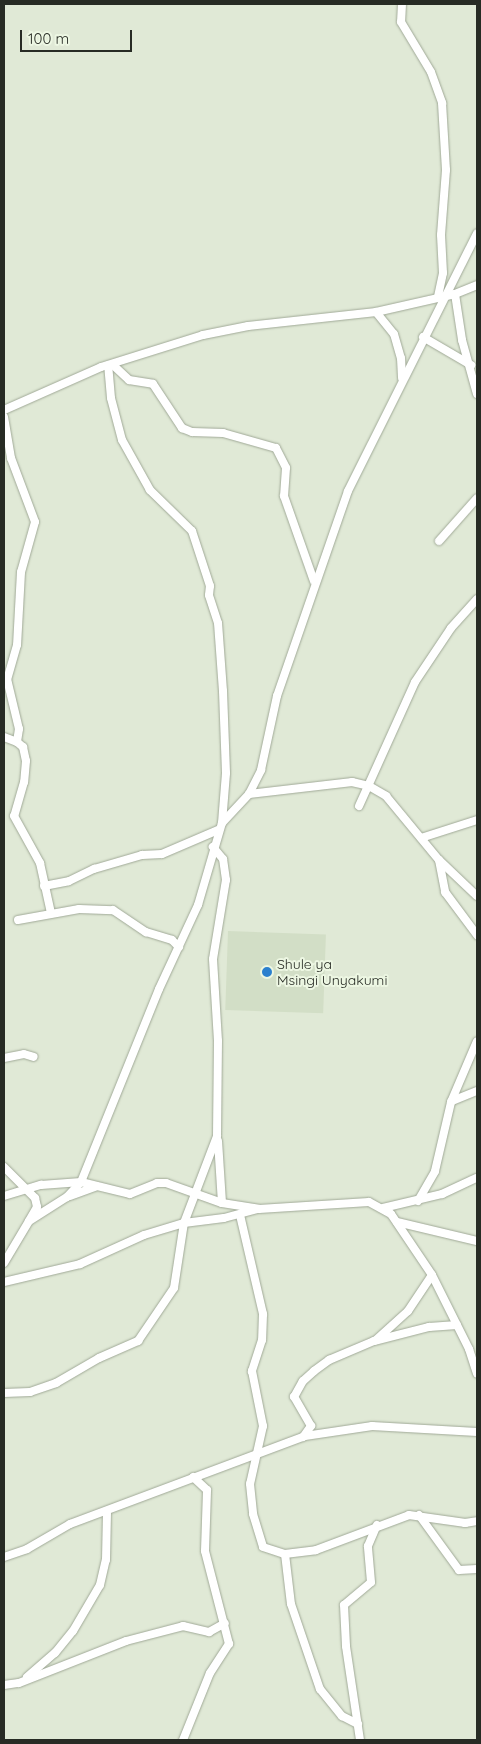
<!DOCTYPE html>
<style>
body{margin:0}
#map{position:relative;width:481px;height:1744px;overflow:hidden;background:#e0e9d6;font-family:Quicksand,sans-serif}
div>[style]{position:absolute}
.built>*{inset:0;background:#d2dec6;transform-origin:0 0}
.roads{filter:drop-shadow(0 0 1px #a0a997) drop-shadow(0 0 1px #a0a997)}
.minor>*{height:8px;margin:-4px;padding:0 4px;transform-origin:4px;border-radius:4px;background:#fff}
.dots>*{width:14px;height:14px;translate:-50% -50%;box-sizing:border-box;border:2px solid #edf7e3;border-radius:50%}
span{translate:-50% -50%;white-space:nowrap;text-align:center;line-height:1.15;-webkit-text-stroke:4px #edf7e3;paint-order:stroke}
.poi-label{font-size:14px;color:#272b24}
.left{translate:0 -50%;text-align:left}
.frame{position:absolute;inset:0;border:5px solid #272b24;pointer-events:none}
.scale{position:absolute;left:20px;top:30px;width:112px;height:22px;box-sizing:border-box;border:2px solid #272b24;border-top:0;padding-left:6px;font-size:15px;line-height:18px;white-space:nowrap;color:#272b24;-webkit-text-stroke:4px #edf7e3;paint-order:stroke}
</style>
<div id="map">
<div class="built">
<i style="left:228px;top:931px;width:98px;height:79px;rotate:2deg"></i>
</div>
<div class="roads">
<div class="minor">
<i style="left:402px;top:4px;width:18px;rotate:93deg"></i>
<i style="left:401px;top:22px;width:58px;rotate:59deg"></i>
<i style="left:431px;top:72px;width:33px;rotate:70deg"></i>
<i style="left:442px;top:103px;width:67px;rotate:86.6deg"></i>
<i style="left:446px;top:170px;width:65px;rotate:94.4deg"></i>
<i style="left:441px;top:235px;width:38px;rotate:87deg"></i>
<i style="left:443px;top:273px;width:24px;rotate:102deg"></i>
<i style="left:455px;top:294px;width:47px;rotate:81.3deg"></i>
<i style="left:462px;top:340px;width:56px;rotate:74.5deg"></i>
<i style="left:376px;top:312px;width:28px;rotate:51deg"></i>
<i style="left:394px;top:334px;width:25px;rotate:74deg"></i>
<i style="left:401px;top:358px;width:20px;rotate:87deg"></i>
<i style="left:423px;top:337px;width:56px;rotate:30.3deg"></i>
<i style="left:113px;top:365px;width:22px;rotate:43deg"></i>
<i style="left:129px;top:380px;width:24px;rotate:9deg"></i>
<i style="left:153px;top:384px;width:53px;rotate:56.6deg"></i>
<i style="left:182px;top:428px;width:11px;rotate:22deg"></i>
<i style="left:192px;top:432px;width:31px;rotate:2deg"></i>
<i style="left:223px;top:433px;width:55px;rotate:15.8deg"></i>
<i style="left:276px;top:448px;width:22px;rotate:63deg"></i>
<i style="left:286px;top:468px;width:28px;rotate:94deg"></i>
<i style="left:284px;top:496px;width:90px;rotate:70.6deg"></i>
<i style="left:4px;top:410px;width:106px;rotate:-23.9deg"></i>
<i style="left:101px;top:367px;width:107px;rotate:-17.4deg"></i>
<i style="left:203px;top:335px;width:46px;rotate:-11.3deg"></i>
<i style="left:248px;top:326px;width:129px;rotate:-6.2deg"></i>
<i style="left:376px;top:312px;width:81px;rotate:-12.8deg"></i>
<i style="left:455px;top:294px;width:24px;rotate:-22deg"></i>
<i style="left:4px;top:417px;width:42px;rotate:80.3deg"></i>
<i style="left:11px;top:458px;width:68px;rotate:69.4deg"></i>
<i style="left:35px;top:522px;width:52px;rotate:105.6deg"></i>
<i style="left:21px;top:572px;width:73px;rotate:93.1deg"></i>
<i style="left:17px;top:645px;width:35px;rotate:106deg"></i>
<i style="left:7px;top:679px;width:51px;rotate:76.5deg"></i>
<i style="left:19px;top:729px;width:13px;rotate:99deg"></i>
<i style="left:17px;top:742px;width:8px;rotate:40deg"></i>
<i style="left:23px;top:747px;width:14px;rotate:78deg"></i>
<i style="left:26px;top:761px;width:21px;rotate:95deg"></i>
<i style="left:24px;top:782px;width:35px;rotate:106deg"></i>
<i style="left:14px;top:816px;width:54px;rotate:61deg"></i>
<i style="left:40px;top:863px;width:51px;rotate:77.6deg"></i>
<i style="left:439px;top:541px;width:57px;rotate:-48.5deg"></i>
<i style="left:4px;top:737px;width:14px;rotate:21deg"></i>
<i style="left:249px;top:794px;width:104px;rotate:-6.6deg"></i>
<i style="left:352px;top:782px;width:17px;rotate:13deg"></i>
<i style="left:369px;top:786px;width:20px;rotate:30deg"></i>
<i style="left:386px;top:796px;width:83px;rotate:50.4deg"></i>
<i style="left:439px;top:860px;width:52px;rotate:43.5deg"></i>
<i style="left:359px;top:806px;width:136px;rotate:-65.7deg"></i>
<i style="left:415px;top:682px;width:65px;rotate:-56.3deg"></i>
<i style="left:451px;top:628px;width:39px;rotate:-48deg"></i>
<i style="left:222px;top:823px;width:40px;rotate:-47deg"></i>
<i style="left:249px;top:794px;width:27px;rotate:-63deg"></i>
<i style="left:261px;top:770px;width:76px;rotate:-77.8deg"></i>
<i style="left:277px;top:696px;width:217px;rotate:-70.9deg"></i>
<i style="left:348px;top:491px;width:288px;rotate:-63.4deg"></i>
<i style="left:421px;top:838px;width:59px;rotate:-17.8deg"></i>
<i style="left:439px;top:860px;width:33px;rotate:79deg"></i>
<i style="left:445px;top:892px;width:54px;rotate:53.3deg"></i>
<i style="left:44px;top:886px;width:25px;rotate:-11deg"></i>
<i style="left:69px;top:881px;width:28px;rotate:-26deg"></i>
<i style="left:94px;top:869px;width:50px;rotate:-16.3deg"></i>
<i style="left:142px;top:855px;width:20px;rotate:-3deg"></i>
<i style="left:162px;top:854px;width:61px;rotate:-23.2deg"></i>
<i style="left:18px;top:920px;width:62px;rotate:-10.2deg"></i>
<i style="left:79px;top:909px;width:34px;rotate:2deg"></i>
<i style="left:113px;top:910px;width:40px;rotate:34deg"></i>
<i style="left:146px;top:932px;width:27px;rotate:17deg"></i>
<i style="left:172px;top:940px;width:10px;rotate:45deg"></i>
<i style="left:4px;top:1058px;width:20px;rotate:-11deg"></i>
<i style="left:24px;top:1054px;width:10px;rotate:17deg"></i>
<i style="left:452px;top:1101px;width:27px;rotate:-22deg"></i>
<i style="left:218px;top:1141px;width:62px;rotate:86.3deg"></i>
<i style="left:4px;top:1167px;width:44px;rotate:45deg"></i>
<i style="left:35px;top:1198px;width:9px;rotate:77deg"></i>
<i style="left:37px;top:1207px;width:14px;rotate:120deg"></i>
<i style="left:4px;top:1196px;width:39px;rotate:-17deg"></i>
<i style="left:41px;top:1185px;width:40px;rotate:-4.3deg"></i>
<i style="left:81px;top:1182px;width:50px;rotate:13.8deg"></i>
<i style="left:130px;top:1194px;width:29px;rotate:-22deg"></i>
<i style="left:157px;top:1183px;width:9px"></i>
<i style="left:166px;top:1183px;width:59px;rotate:19.7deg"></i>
<i style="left:222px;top:1203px;width:37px;rotate:9deg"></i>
<i style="left:259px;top:1209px;width:110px;rotate:-3.6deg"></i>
<i style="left:369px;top:1202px;width:25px;rotate:29deg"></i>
<i style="left:391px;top:1214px;width:73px;rotate:56.1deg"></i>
<i style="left:432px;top:1275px;width:83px;rotate:63.4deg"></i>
<i style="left:469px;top:1349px;width:26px;rotate:72deg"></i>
<i style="left:70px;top:1196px;width:27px;rotate:-20deg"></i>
<i style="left:418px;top:1201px;width:34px;rotate:-60deg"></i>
<i style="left:435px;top:1171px;width:71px;rotate:-76.9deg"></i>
<i style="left:451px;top:1102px;width:66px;rotate:-66.9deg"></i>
<i style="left:383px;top:1208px;width:61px;rotate:-13.3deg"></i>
<i style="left:442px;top:1194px;width:38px;rotate:-25deg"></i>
<i style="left:240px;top:1215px;width:102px;rotate:76.9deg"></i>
<i style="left:263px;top:1314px;width:26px;rotate:92deg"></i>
<i style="left:262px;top:1340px;width:33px;rotate:108deg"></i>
<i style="left:252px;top:1371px;width:56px;rotate:78.7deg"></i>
<i style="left:263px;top:1426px;width:59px;rotate:102.6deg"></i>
<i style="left:250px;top:1484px;width:30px;rotate:84deg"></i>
<i style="left:253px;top:1514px;width:34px;rotate:73deg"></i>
<i style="left:263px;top:1547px;width:23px;rotate:18deg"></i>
<i style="left:285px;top:1554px;width:31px;rotate:-7deg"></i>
<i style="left:316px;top:1550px;width:99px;rotate:-20.6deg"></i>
<i style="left:409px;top:1515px;width:57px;rotate:8.1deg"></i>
<i style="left:465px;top:1523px;width:12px;rotate:-9deg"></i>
<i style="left:397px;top:1222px;width:82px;rotate:13.4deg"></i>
<i style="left:4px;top:1263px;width:49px;rotate:-59.2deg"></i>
<i style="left:29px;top:1221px;width:45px;rotate:-32.3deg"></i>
<i style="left:67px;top:1197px;width:21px;rotate:-47deg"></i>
<i style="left:81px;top:1182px;width:208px;rotate:-68deg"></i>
<i style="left:159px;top:989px;width:93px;rotate:-65.1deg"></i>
<i style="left:198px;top:905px;width:85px;rotate:-73.7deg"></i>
<i style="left:222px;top:823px;width:50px;rotate:-85.4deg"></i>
<i style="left:226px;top:773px;width:82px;rotate:-92.1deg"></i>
<i style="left:223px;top:691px;width:68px;rotate:-94.2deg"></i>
<i style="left:218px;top:623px;width:29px;rotate:-108deg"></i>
<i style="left:209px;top:595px;width:9px;rotate:-84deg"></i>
<i style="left:210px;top:586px;width:58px;rotate:-108.1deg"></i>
<i style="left:192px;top:531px;width:59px;rotate:-135.7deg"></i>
<i style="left:150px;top:490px;width:57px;rotate:-119.2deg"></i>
<i style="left:122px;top:440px;width:43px;rotate:-104.7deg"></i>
<i style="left:111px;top:398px;width:33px;rotate:-95deg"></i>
<i style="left:4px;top:1282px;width:78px;rotate:-13.3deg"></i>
<i style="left:80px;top:1264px;width:70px;rotate:-24.4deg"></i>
<i style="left:144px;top:1235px;width:42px;rotate:-16.7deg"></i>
<i style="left:184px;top:1223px;width:40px;rotate:-7.1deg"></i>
<i style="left:224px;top:1218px;width:34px;rotate:-15deg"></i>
<i style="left:376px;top:1340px;width:43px;rotate:-42.2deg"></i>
<i style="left:408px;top:1311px;width:43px;rotate:-56.3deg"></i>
<i style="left:4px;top:1393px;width:26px;rotate:-2deg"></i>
<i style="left:30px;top:1392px;width:28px;rotate:-19deg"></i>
<i style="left:56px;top:1383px;width:50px;rotate:-30.2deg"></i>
<i style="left:99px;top:1358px;width:43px;rotate:-23.6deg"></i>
<i style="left:138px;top:1341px;width:64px;rotate:-55.8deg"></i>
<i style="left:174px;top:1288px;width:66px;rotate:-81.3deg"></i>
<i style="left:184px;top:1223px;width:93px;rotate:-69.2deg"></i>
<i style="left:217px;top:1136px;width:95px;rotate:-89.4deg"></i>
<i style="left:218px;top:1041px;width:82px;rotate:-93.5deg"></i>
<i style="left:213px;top:959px;width:80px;rotate:-80.7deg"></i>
<i style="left:226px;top:880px;width:21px;rotate:-98deg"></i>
<i style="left:223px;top:859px;width:16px;rotate:-130deg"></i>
<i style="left:305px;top:1436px;width:68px;rotate:-8.5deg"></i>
<i style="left:372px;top:1426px;width:105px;rotate:3.3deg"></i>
<i style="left:419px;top:1515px;width:68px;rotate:54deg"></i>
<i style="left:459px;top:1570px;width:18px;rotate:-3deg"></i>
<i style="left:285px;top:1554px;width:50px;rotate:83.2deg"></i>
<i style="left:291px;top:1604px;width:90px;rotate:71.2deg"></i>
<i style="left:320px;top:1689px;width:35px;rotate:51deg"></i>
<i style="left:342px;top:1716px;width:18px;rotate:27deg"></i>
<i style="left:4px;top:1557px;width:24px;rotate:-19deg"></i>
<i style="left:27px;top:1549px;width:50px;rotate:-30.2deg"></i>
<i style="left:70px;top:1524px;width:249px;rotate:-20.5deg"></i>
<i style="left:303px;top:1437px;width:14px;rotate:-54deg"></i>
<i style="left:311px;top:1426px;width:34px;rotate:-120deg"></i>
<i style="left:294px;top:1397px;width:18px;rotate:-61deg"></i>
<i style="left:303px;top:1381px;width:15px;rotate:-42deg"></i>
<i style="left:314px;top:1371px;width:19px;rotate:-36deg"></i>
<i style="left:329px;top:1360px;width:49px;rotate:-22.9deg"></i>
<i style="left:374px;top:1341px;width:57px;rotate:-14.3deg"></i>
<i style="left:429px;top:1327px;width:28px;rotate:-4deg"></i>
<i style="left:27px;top:1677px;width:37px;rotate:-41deg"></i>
<i style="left:55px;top:1653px;width:28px;rotate:-51deg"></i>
<i style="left:73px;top:1631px;width:53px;rotate:-59.6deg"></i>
<i style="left:100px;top:1585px;width:26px;rotate:-77deg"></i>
<i style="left:106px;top:1560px;width:49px;rotate:-88.8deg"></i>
<i style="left:4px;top:1685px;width:15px;rotate:-8deg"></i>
<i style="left:19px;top:1683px;width:115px;rotate:-21.4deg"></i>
<i style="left:126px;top:1641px;width:59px;rotate:-14.7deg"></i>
<i style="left:183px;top:1626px;width:27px;rotate:13deg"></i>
<i style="left:209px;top:1632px;width:18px;rotate:-29deg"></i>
<i style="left:183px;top:1740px;width:72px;rotate:-68.1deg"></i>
<i style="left:210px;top:1673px;width:35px;rotate:-57deg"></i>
<i style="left:229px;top:1644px;width:96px;rotate:-104.5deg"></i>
<i style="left:205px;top:1551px;width:61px;rotate:-88.1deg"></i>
<i style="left:207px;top:1490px;width:19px;rotate:-137deg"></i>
<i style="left:360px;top:1740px;width:95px;rotate:-98.5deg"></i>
<i style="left:346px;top:1646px;width:41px;rotate:-92.8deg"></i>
<i style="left:344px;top:1605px;width:35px;rotate:-40deg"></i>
<i style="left:371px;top:1582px;width:36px;rotate:-95deg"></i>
<i style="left:368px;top:1546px;width:23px;rotate:-67deg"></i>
</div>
</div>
<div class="dots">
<i style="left:267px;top:972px;background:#2b80ce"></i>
</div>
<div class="poi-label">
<span class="left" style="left:277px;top:972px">Shule ya<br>Msingi Unyakumi</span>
</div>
<div class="frame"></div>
<div class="scale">100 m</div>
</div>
